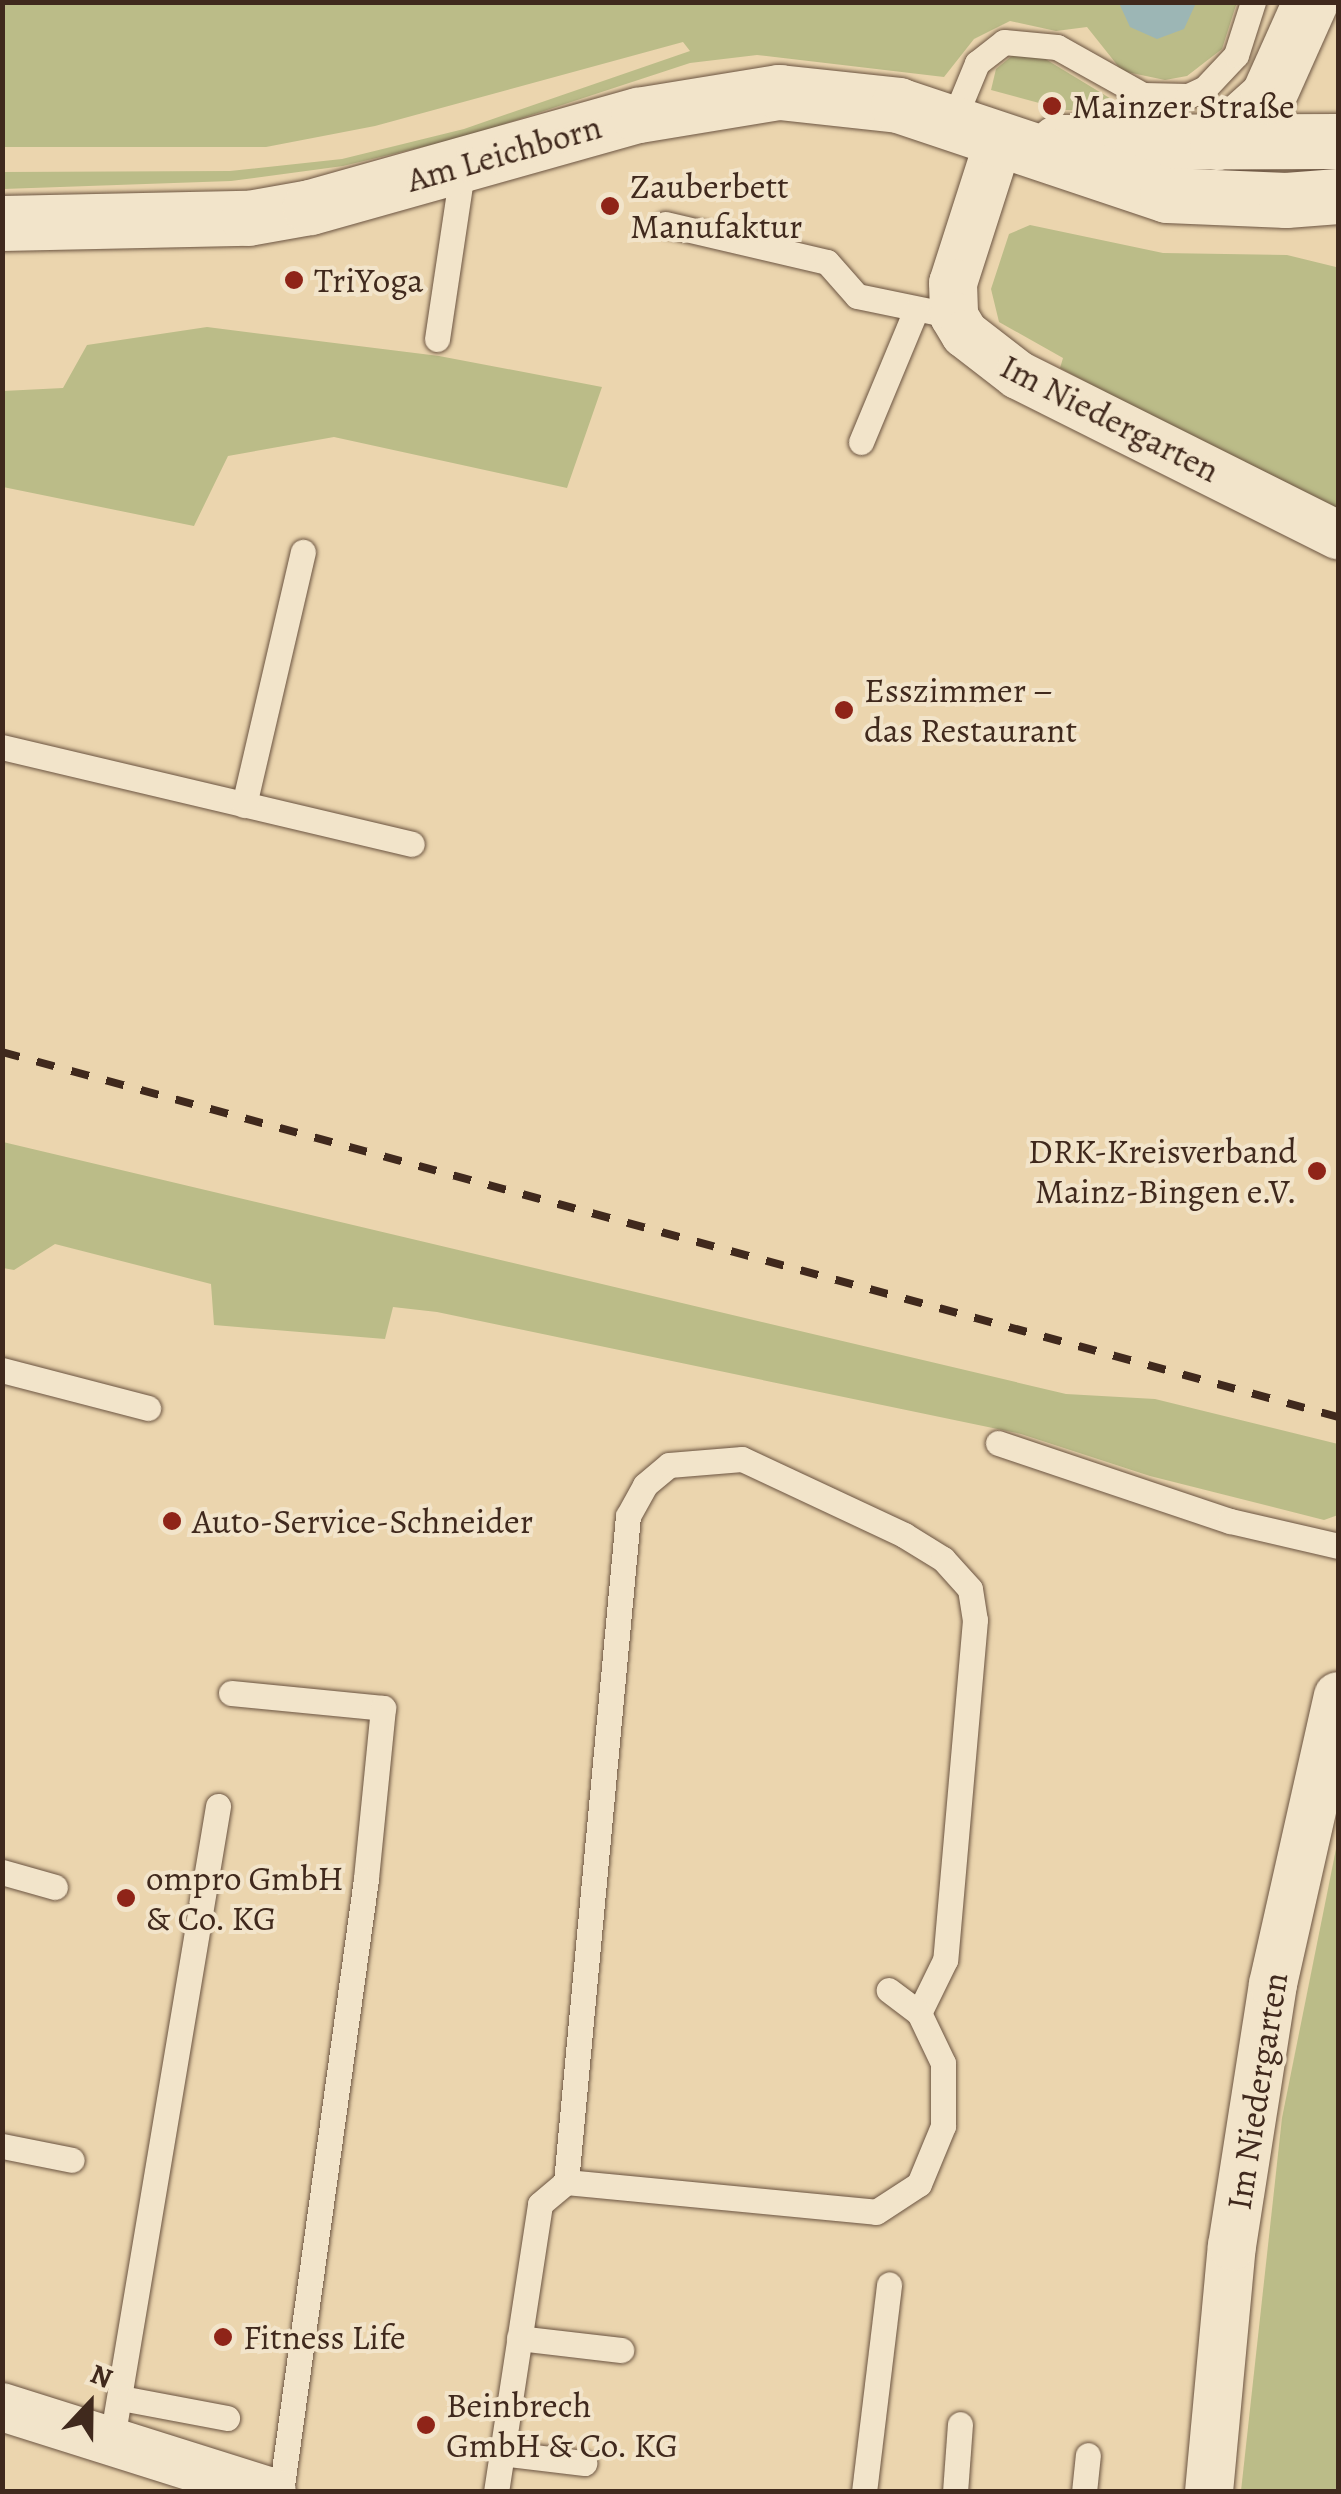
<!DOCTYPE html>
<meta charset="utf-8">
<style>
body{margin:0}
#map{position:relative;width:1341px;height:2494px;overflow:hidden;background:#ebd5ae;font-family:Alegreya,serif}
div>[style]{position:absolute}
.green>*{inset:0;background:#bbbc88}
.water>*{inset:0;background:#9cb6b5}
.roads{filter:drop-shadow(0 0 2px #6b5441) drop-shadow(0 0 2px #6b5441)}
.service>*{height:25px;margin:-12.5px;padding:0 12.5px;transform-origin:12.5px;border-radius:12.5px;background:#f2e4ca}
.minor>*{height:48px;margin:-24px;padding:0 24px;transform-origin:24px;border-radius:24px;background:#f2e4ca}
.tertiary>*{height:55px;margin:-27.5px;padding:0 27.5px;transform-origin:27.5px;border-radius:27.5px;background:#f2e4ca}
.rail>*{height:8px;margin-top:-4px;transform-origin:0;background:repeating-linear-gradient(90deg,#40291d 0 18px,transparent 0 36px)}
.dots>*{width:28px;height:28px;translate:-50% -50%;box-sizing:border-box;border:5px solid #f2e4ca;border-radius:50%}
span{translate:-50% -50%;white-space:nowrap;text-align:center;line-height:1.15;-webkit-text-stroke:8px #f2e4ca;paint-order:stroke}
.poi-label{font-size:35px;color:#40291d}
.left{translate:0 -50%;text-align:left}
.right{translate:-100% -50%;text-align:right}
.street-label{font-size:35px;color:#40291d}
.frame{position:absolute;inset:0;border:5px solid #40291d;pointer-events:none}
.north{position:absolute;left:40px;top:2354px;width:100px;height:100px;-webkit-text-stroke:8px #f2e4ca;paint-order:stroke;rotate:22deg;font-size:28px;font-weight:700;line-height:40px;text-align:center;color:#40291d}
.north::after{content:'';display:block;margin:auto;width:35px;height:45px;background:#40291d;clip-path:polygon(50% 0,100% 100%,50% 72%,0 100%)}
</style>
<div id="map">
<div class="green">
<i style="clip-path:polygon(1237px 2px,1222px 49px,1187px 76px,1165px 80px,1122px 71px,1087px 27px,1056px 31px,1010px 21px,974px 39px,944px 77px,757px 55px,690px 63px,468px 136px,343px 166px,231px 181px,3px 189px,3px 172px,230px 171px,342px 159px,464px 129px,690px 51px,683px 42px,375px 126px,266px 147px,3px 147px,2px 3px)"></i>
<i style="clip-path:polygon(1013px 55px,1042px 57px,1131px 111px,1065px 110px,991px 90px,996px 69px)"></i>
<i style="clip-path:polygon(1030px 225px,1163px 253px,1287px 255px,1336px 267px,1338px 519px,1060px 368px,1063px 358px,999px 322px,991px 289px,1009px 234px)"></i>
<i style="clip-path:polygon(207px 327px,439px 356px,602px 387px,567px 488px,334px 437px,228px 456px,194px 526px,3px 487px,3px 391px,63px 388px,87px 345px)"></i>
<i style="clip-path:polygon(3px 1142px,1066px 1394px,1155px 1399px,1338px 1444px,1338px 1515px,1324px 1520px,1150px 1476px,1021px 1434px,437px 1312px,393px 1307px,385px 1339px,214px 1325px,211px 1284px,55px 1244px,14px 1270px,3px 1268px)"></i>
<i style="clip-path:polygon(1338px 1839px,1338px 2491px,1241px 2491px,1282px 2118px)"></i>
</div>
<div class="water">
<i style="clip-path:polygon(1119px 3px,1119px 2px,1196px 3px,1184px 29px,1157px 39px,1130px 27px)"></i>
</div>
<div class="roads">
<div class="service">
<i style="left:953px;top:121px;width:63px;rotate:-67.5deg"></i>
<i style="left:977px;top:63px;width:34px;rotate:-38deg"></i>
<i style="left:1004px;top:42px;width:53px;rotate:5.4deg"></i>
<i style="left:1057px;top:47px;width:98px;rotate:29.2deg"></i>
<i style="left:1143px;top:95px;width:45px;rotate:1.3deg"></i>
<i style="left:1188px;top:96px;width:19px;rotate:-25deg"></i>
<i style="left:1205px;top:88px;width:45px;rotate:-46.8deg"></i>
<i style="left:1236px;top:55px;width:56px;rotate:-72.2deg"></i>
<i style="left:665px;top:224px;width:166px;rotate:13.2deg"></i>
<i style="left:827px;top:262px;width:45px;rotate:48.6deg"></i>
<i style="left:857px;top:296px;width:99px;rotate:11.7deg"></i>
<i style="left:437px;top:339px;width:175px;rotate:-81.5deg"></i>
<i style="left:861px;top:442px;width:143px;rotate:-67.4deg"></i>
<i style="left:2px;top:747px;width:421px;rotate:13.3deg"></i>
<i style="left:244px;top:805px;width:260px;rotate:-76.9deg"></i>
<i style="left:2px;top:1370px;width:151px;rotate:14.6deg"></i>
<i style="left:998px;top:1443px;width:245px;rotate:18.6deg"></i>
<i style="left:1230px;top:1521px;width:111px;rotate:13deg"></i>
<i style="left:231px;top:1693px;width:153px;rotate:5.6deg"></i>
<i style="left:383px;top:1708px;width:172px;rotate:95.7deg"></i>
<i style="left:366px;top:1879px;width:619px;rotate:97.89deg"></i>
<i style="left:2px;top:1872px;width:55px;rotate:15.8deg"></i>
<i style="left:2px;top:2146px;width:71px;rotate:11.3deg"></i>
<i style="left:566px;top:2182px;width:669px;rotate:-84.68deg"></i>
<i style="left:628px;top:1516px;width:35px;rotate:-61deg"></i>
<i style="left:645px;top:1485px;width:31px;rotate:-40deg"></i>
<i style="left:669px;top:1465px;width:73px;rotate:-4.7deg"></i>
<i style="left:742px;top:1459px;width:179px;rotate:25.1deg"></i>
<i style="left:904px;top:1535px;width:46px;rotate:31.6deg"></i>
<i style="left:943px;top:1559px;width:40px;rotate:48deg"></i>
<i style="left:970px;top:1589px;width:31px;rotate:81deg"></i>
<i style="left:975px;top:1620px;width:341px;rotate:95deg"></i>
<i style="left:945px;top:1960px;width:59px;rotate:116.1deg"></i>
<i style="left:519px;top:2338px;width:103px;rotate:6.7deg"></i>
<i style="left:121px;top:2398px;width:108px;rotate:10.7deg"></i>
<i style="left:111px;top:2445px;width:648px;rotate:-80.49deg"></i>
<i style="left:501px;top:2453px;width:84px;rotate:6.9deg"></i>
<i style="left:496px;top:2492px;width:291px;rotate:-81.3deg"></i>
<i style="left:540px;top:2204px;width:34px;rotate:-40deg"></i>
<i style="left:566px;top:2182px;width:311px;rotate:5.5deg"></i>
<i style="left:876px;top:2212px;width:51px;rotate:-33.1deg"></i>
<i style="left:919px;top:2184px;width:63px;rotate:-67.5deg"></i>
<i style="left:943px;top:2126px;width:63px;rotate:-90deg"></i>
<i style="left:943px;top:2063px;width:55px;rotate:-115.6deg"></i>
<i style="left:919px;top:2013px;width:38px;rotate:-143deg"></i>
<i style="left:864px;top:2492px;width:209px;rotate:-83.1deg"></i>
<i style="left:955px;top:2492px;width:68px;rotate:-85.8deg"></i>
<i style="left:1084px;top:2492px;width:37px;rotate:-84deg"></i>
</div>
<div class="minor">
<i style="left:1000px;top:137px;width:153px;rotate:107.8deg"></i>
<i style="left:953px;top:283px;width:33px;rotate:88deg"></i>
<i style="left:954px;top:316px;width:21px;rotate:59deg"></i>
<i style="left:965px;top:334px;width:67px;rotate:37.7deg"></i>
<i style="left:1018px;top:375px;width:358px;rotate:26.6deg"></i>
<i style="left:2px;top:2407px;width:283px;rotate:17.5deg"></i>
<i style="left:1209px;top:2492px;width:247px;rotate:-84.7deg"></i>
<i style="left:1232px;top:2246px;width:265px;rotate:-81.1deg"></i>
<i style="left:1273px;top:1984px;width:295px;rotate:-77.3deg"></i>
</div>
<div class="tertiary">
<i style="left:1058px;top:142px;width:280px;rotate:-0.2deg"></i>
<i style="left:1217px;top:142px;width:69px;rotate:-42deg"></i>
<i style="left:1268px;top:96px;width:103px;rotate:-65.9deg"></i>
<i style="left:2px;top:223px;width:246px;rotate:-1.2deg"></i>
<i style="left:248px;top:218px;width:63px;rotate:-10.1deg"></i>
<i style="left:310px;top:207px;width:341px;rotate:-15.7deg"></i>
<i style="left:638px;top:115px;width:143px;rotate:-9.3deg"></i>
<i style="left:779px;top:92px;width:120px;rotate:6.2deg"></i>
<i style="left:898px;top:105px;width:284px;rotate:18.5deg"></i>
<i style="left:1167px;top:195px;width:119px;rotate:2.4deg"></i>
<i style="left:1286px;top:200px;width:52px;rotate:-4.4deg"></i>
</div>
</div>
<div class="rail">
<i style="left:2px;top:1052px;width:1385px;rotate:15.28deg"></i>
</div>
<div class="dots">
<i style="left:1052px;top:106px;background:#8f2418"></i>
<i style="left:610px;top:206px;background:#8f2418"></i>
<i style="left:294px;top:280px;background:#8f2418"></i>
<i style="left:844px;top:710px;background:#8f2418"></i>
<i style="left:1317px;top:1171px;background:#8f2418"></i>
<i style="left:172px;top:1521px;background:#8f2418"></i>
<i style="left:126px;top:1898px;background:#8f2418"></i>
<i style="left:223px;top:2337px;background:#8f2418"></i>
<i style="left:426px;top:2425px;background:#8f2418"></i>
</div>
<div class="poi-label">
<span class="left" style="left:1072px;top:106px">Mainzer Straße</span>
<span class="left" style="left:630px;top:206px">Zauberbett<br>Manufaktur</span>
<span class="left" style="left:314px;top:280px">TriYoga</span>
<span class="left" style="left:864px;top:710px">Esszimmer –<br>das Restaurant</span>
<span class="right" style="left:1297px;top:1171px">DRK-Kreisverband<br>Mainz-Bingen e.V.</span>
<span class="left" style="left:192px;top:1521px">Auto-Service-Schneider</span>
<span class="left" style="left:146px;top:1898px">ompro GmbH<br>&amp; Co. KG</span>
<span class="left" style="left:243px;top:2337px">Fitness Life</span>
<span class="left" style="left:446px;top:2425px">Beinbrech<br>GmbH &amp; Co. KG</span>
</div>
<div class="street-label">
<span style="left:504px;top:153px;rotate:-16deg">Am Leichborn</span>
<span style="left:1110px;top:418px;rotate:27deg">Im Niedergarten</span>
<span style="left:1257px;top:2091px;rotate:-81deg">Im Niedergarten</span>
</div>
<div class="frame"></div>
<div class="north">N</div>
</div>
